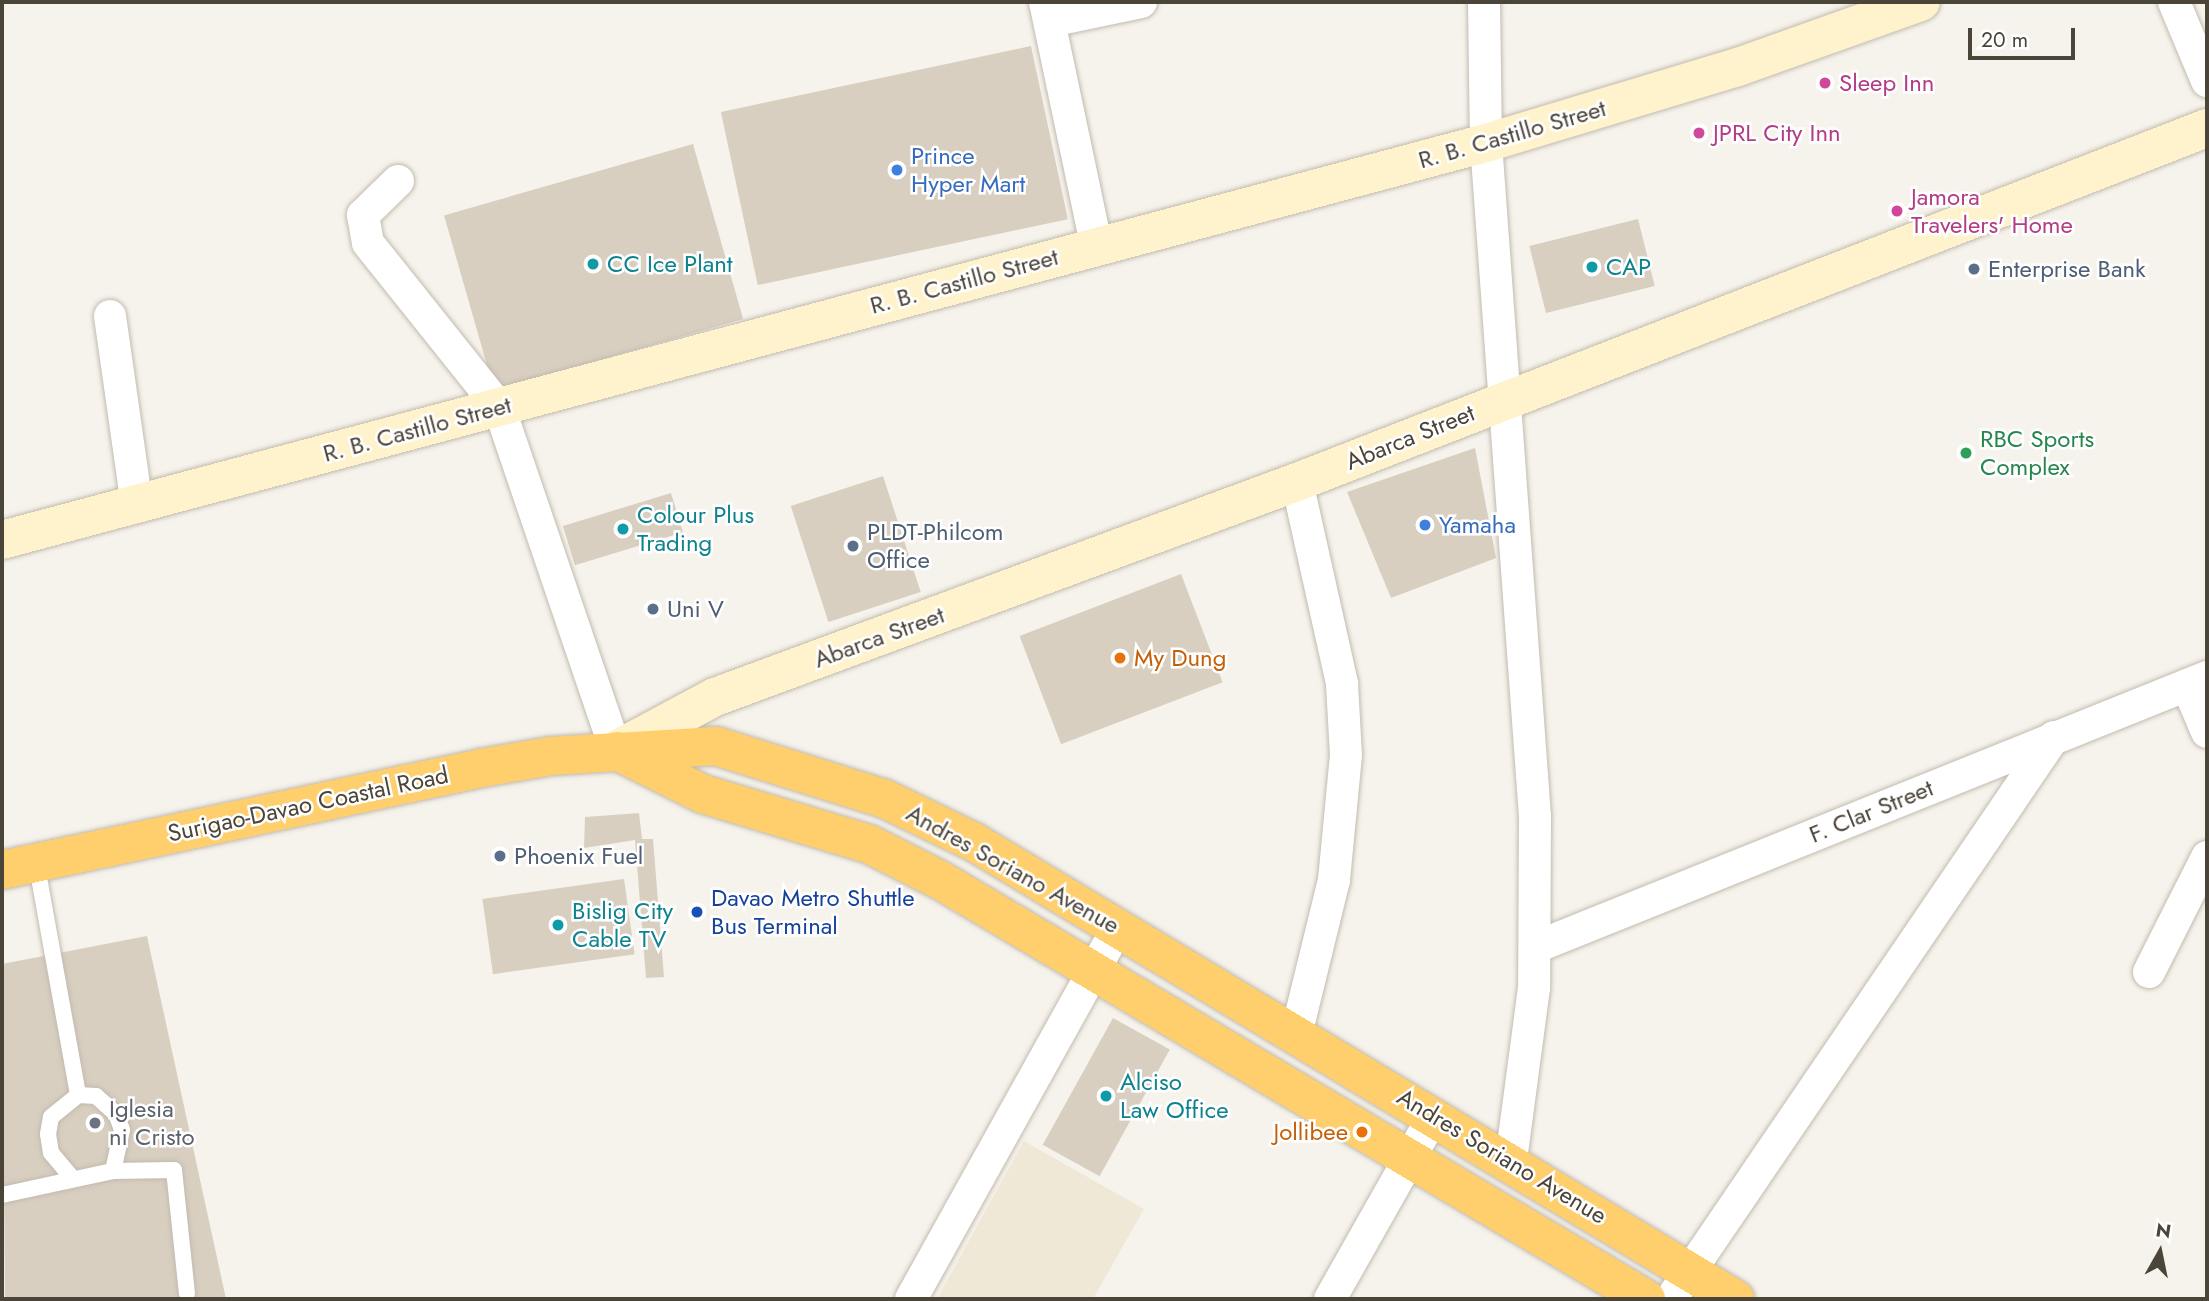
<!DOCTYPE html>
<style>
body{margin:0}
#map{position:relative;width:2209px;height:1301px;overflow:hidden;background:#f6f3ec;font-family:Jost,sans-serif}
div>[style]{position:absolute}
.education>*{inset:0;background:#efe8d6}
.building>*{inset:0;background:#d8cfc1;transform-origin:0 0}
.roads{filter:drop-shadow(0 0 2px #c2bbae) drop-shadow(0 0 2px #c2bbae)}
.lane>*{height:16px;margin:-8px;padding:0 8px;transform-origin:8px;border-radius:8px;background:#fff}
.street>*{height:32px;margin:-16px;padding:0 16px;transform-origin:16px;border-radius:16px;background:#fff}
.secondary>*{height:38px;margin:-19px;padding:0 19px;transform-origin:19px;border-radius:19px;background:#fff3cd}
.highway>*{height:38px;margin:-19px;padding:0 19px;transform-origin:19px;border-radius:19px;background:#ffcf6e}
.dots>*{width:19px;height:19px;translate:-50% -50%;box-sizing:border-box;border:4px solid #fff;border-radius:50%}
span{translate:-50% -50%;white-space:nowrap;text-align:center;line-height:1.15;-webkit-text-stroke:5px #fff;paint-order:stroke}
.hotel-label{font-size:24px;color:#b23c85}
.left{translate:0 -50%;text-align:left}
.street-label{font-size:24px;color:#4b4439}
.shop-label{font-size:24px;color:#366cbe}
.culture-label{font-size:24px;color:#0d838f}
.service-label{font-size:24px;color:#4e5e75}
.leisure-label{font-size:24px;color:#27864d}
.food-label{font-size:24px;color:#c56008}
.right{translate:-100% -50%;text-align:right}
.transit-label{font-size:24px;color:#164399}
.worship-label{font-size:24px;color:#5b616d}
.frame{position:absolute;inset:0;border:4px solid #4b4439;pointer-events:none}
.north{position:absolute;left:2125px;top:1217px;width:70px;height:70px;-webkit-text-stroke:5px #fff;paint-order:stroke;rotate:9deg;font-size:19px;font-weight:700;line-height:28px;text-align:center;color:#4b4439}
.north::after{content:'';display:block;margin:auto;width:24px;height:32px;background:#4b4439;clip-path:polygon(50% 0,100% 100%,50% 72%,0 100%)}
.scale{position:absolute;left:1968px;top:28px;width:107px;height:32px;box-sizing:border-box;border:4px solid #4b4439;border-top:0;padding-left:9px;font-size:21px;line-height:24px;white-space:nowrap;color:#4b4439;-webkit-text-stroke:5px #fff;paint-order:stroke}
</style>
<div id="map">
<div class="education">
<i style="clip-path:polygon(1024px 1141px,1144px 1209px,1093px 1299px,937px 1299px)"></i>
</div>
<div class="building">
<i style="left:1031px;top:46px;width:177px;height:317px;rotate:78deg"></i>
<i style="left:693px;top:144px;width:182px;height:259px;rotate:74deg"></i>
<i style="left:1638px;top:219px;width:69px;height:112px;rotate:76deg"></i>
<i style="clip-path:polygon(1475px 448px,1496px 558px,1391px 598px,1347px 492px)"></i>
<i style="left:883px;top:476px;width:122px;height:97px;rotate:72deg"></i>
<i style="left:671px;top:493px;width:41px;height:113px;rotate:73deg"></i>
<i style="left:1181px;top:574px;width:116px;height:173px;rotate:69deg"></i>
<i style="clip-path:polygon(639px 813px,642px 839px,653px 839px,664px 977px,646px 978px,635px 840px,584px 848px,585px 817px)"></i>
<i style="left:624px;top:879px;width:76px;height:143px;rotate:82deg"></i>
<i style="clip-path:polygon(147px 936px,226px 1299px,5px 1299px,2px 964px)"></i>
<i style="left:1113px;top:1018px;width:65px;height:145px;rotate:29deg"></i>
</div>
<div class="roads">
<div class="lane">
<i style="left:36px;top:861px;width:238px;rotate:79.8deg"></i>
<i style="left:73px;top:1179px;width:34px;rotate:-130deg"></i>
<i style="left:51px;top:1153px;width:19px;rotate:-99deg"></i>
<i style="left:48px;top:1134px;width:17px;rotate:-80deg"></i>
<i style="left:51px;top:1117px;width:35px;rotate:-39deg"></i>
<i style="left:78px;top:1095px;width:18px;rotate:3deg"></i>
<i style="left:96px;top:1096px;width:27px;rotate:42deg"></i>
<i style="left:116px;top:1114px;width:17px;rotate:69deg"></i>
<i style="left:122px;top:1130px;width:42px;rotate:102.4deg"></i>
<i style="left:2px;top:1195px;width:114px;rotate:-12.2deg"></i>
<i style="left:113px;top:1171px;width:61px;rotate:-0.9deg"></i>
<i style="left:174px;top:1170px;width:124px;rotate:84deg"></i>
</div>
<div class="street">
<i style="left:1045px;top:2px;width:248px;rotate:78.1deg"></i>
<i style="left:1484px;top:2px;width:141px;rotate:89.2deg"></i>
<i style="left:1486px;top:143px;width:676px;rotate:85.84deg"></i>
<i style="left:1535px;top:817px;width:171px;rotate:90.3deg"></i>
<i style="left:1534px;top:988px;width:175px;rotate:97.6deg"></i>
<i style="left:2174px;top:2px;width:86px;rotate:67.3deg"></i>
<i style="left:1050px;top:21px;width:93px;rotate:-11.8deg"></i>
<i style="left:398px;top:181px;width:49px;rotate:135.8deg"></i>
<i style="left:363px;top:215px;width:28px;rotate:80deg"></i>
<i style="left:368px;top:243px;width:210px;rotate:51.4deg"></i>
<i style="left:499px;top:407px;width:362px;rotate:71.2deg"></i>
<i style="left:110px;top:316px;width:191px;rotate:81.9deg"></i>
<i style="left:1297px;top:482px;width:207px;rotate:77.4deg"></i>
<i style="left:1342px;top:684px;width:71px;rotate:86.8deg"></i>
<i style="left:1346px;top:755px;width:126px;rotate:95.5deg"></i>
<i style="left:1334px;top:880px;width:155px;rotate:103.8deg"></i>
<i style="left:2187px;top:685px;width:51px;rotate:66.9deg"></i>
<i style="left:1536px;top:947px;width:723px;rotate:-21.92deg"></i>
<i style="left:2149px;top:972px;width:129px;rotate:-63.2deg"></i>
<i style="left:911px;top:1299px;width:426px;rotate:-60.9deg"></i>
<i style="left:1330px;top:1299px;width:211px;rotate:-60.5deg"></i>
<i style="left:1671px;top:1299px;width:680px;rotate:-55.73deg"></i>
</div>
<div class="secondary">
<i style="left:2px;top:540px;width:1536px;rotate:-14.98deg"></i>
<i style="left:1486px;top:143px;width:263px;rotate:-16.8deg"></i>
<i style="left:1738px;top:67px;width:194px;rotate:-19.6deg"></i>
<i style="left:616px;top:750px;width:112px;rotate:-28.2deg"></i>
<i style="left:715px;top:697px;width:620px;rotate:-20.28deg"></i>
<i style="left:1297px;top:482px;width:976px;rotate:-21.26deg"></i>
</div>
<div class="highway">
<i style="left:617px;top:751px;width:96px;rotate:26.6deg"></i>
<i style="left:703px;top:794px;width:173px;rotate:16.8deg"></i>
<i style="left:869px;top:844px;width:80px;rotate:26.9deg"></i>
<i style="left:940px;top:880px;width:821px;rotate:30.69deg"></i>
<i style="left:2px;top:870px;width:490px;rotate:-12deg"></i>
<i style="left:481px;top:768px;width:71px;rotate:-9.7deg"></i>
<i style="left:551px;top:756px;width:165px;rotate:-3.5deg"></i>
<i style="left:716px;top:746px;width:177px;rotate:17.4deg"></i>
<i style="left:885px;top:799px;width:99px;rotate:25.8deg"></i>
<i style="left:974px;top:842px;width:888px;rotate:30.99deg"></i>
</div>
</div>
<div class="dots">
<i style="left:1825px;top:83px;background:#d1479c"></i>
<i style="left:1699px;top:133px;background:#d1479c"></i>
<i style="left:897px;top:170px;background:#3f7fe0"></i>
<i style="left:1897px;top:211px;background:#d1479c"></i>
<i style="left:593px;top:264px;background:#0f9aa8"></i>
<i style="left:1592px;top:267px;background:#0f9aa8"></i>
<i style="left:1974px;top:269px;background:#5c6f8a"></i>
<i style="left:1966px;top:453px;background:#2e9e5b"></i>
<i style="left:1425px;top:525px;background:#3f7fe0"></i>
<i style="left:623px;top:529px;background:#0f9aa8"></i>
<i style="left:853px;top:546px;background:#5c6f8a"></i>
<i style="left:653px;top:609px;background:#5c6f8a"></i>
<i style="left:1120px;top:658px;background:#e8710a"></i>
<i style="left:500px;top:856px;background:#5c6f8a"></i>
<i style="left:697px;top:912px;background:#1a4fb4"></i>
<i style="left:558px;top:925px;background:#0f9aa8"></i>
<i style="left:1106px;top:1096px;background:#0f9aa8"></i>
<i style="left:95px;top:1123px;background:#6b7280"></i>
<i style="left:1362px;top:1132px;background:#e8710a"></i>
</div>
<div class="hotel-label">
<span class="left" style="left:1839px;top:83px">Sleep Inn</span>
<span class="left" style="left:1713px;top:133px">JPRL City Inn</span>
<span class="left" style="left:1911px;top:211px">Jamora<br>Travelers' Home</span>
</div>
<div class="street-label">
<span style="left:1512px;top:134px;rotate:-16deg">R. B. Castillo Street</span>
<span style="left:964px;top:281px;rotate:-15deg">R. B. Castillo Street</span>
<span style="left:417px;top:429px;rotate:-15deg">R. B. Castillo Street</span>
<span style="left:1410px;top:437px;rotate:-22deg">Abarca Street</span>
<span style="left:879px;top:637px;rotate:-20deg">Abarca Street</span>
<span style="left:308px;top:804px;rotate:-12deg">Surigao-Davao Coastal Road</span>
<span style="left:1871px;top:811px;rotate:-22deg">F. Clar Street</span>
<span style="left:1013px;top:869px;rotate:29deg">Andres Soriano Avenue</span>
<span style="left:1502px;top:1156px;rotate:31deg">Andres Soriano Avenue</span>
</div>
<div class="shop-label">
<span class="left" style="left:911px;top:170px">Prince<br>Hyper Mart</span>
<span class="left" style="left:1439px;top:525px">Yamaha</span>
</div>
<div class="culture-label">
<span class="left" style="left:607px;top:264px">CC Ice Plant</span>
<span class="left" style="left:1606px;top:267px">CAP</span>
<span class="left" style="left:637px;top:529px">Colour Plus<br>Trading</span>
<span class="left" style="left:572px;top:925px">Bislig City<br>Cable TV</span>
<span class="left" style="left:1120px;top:1096px">Alciso<br>Law Office</span>
</div>
<div class="service-label">
<span class="left" style="left:1988px;top:269px">Enterprise Bank</span>
<span class="left" style="left:867px;top:546px">PLDT-Philcom<br>Office</span>
<span class="left" style="left:667px;top:609px">Uni V</span>
<span class="left" style="left:514px;top:856px">Phoenix Fuel</span>
</div>
<div class="leisure-label">
<span class="left" style="left:1980px;top:453px">RBC Sports<br>Complex</span>
</div>
<div class="food-label">
<span class="left" style="left:1134px;top:658px">My Dung</span>
<span class="right" style="left:1348px;top:1132px">Jollibee</span>
</div>
<div class="transit-label">
<span class="left" style="left:711px;top:912px">Davao Metro Shuttle<br>Bus Terminal</span>
</div>
<div class="worship-label">
<span class="left" style="left:109px;top:1123px">Iglesia<br>ni Cristo</span>
</div>
<div class="frame"></div>
<div class="north">N</div>
<div class="scale">20 m</div>
</div>
